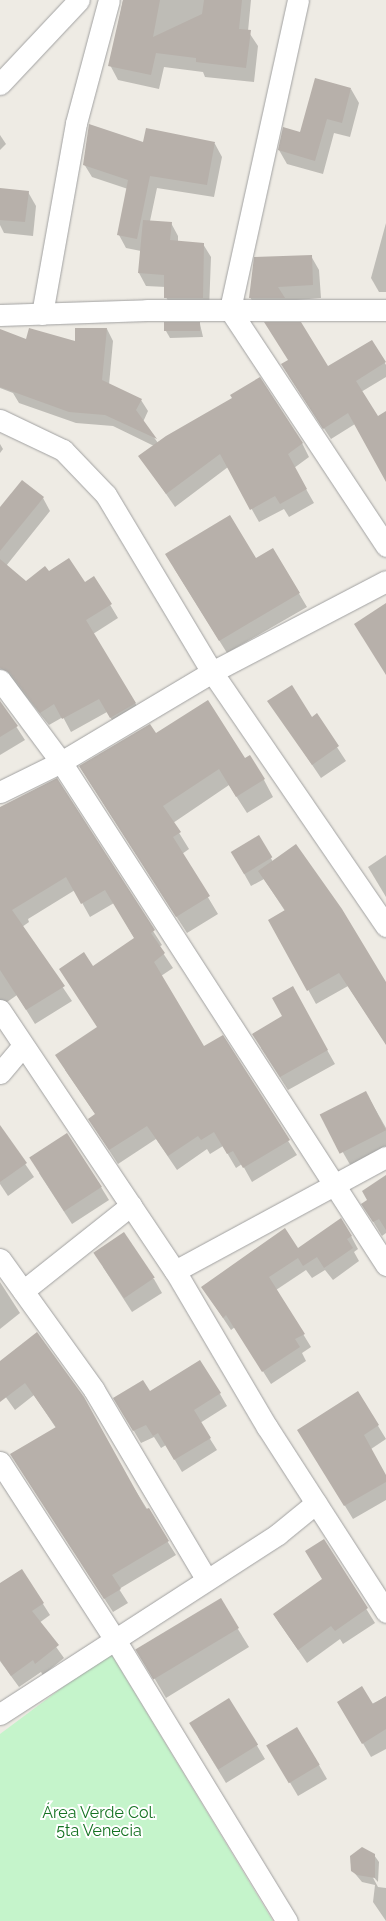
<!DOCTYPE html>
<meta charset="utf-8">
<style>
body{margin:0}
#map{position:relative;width:386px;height:1921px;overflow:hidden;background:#eeebe4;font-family:Raleway,sans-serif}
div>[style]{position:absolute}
.park>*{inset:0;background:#c5f4cb}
.shadow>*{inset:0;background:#0003}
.building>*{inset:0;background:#b7b0aa;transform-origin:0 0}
.roads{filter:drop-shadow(0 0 1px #a1a1a1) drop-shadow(0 0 1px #a1a1a1)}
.minor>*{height:21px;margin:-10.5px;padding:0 10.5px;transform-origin:10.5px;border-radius:10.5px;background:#fff}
span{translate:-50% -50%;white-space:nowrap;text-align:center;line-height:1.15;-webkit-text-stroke:4px #fff;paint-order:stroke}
.park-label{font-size:16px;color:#157222}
</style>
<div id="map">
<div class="park">
<i style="clip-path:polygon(110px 1652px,273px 1921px,0 1921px,0 1734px)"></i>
</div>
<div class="shadow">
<i style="clip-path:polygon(123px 0,251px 0,248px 31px,258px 46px,254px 82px,205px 77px,203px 72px,164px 67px,159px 89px,118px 80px,110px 65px)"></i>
<i style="clip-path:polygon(351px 89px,359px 103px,350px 137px,334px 133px,323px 174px,287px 164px,279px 150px)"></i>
<i style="clip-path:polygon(0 135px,6px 144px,0 150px)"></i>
<i style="clip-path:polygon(144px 144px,215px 144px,222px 157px,214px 197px,157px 188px,150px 221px,171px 223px,178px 236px,178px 242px,203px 244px,211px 257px,209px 310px,173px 310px,166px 297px,166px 287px,146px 286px,139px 273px,141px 251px,126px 248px,119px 235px,128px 189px,92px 177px,84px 164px)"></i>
<i style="clip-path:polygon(0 189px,28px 192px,36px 206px,33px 236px,4px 233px,0 225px)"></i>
<i style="clip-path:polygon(386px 223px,386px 292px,379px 292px,371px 278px)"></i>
<i style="clip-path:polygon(311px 256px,319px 270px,321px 298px,285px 301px,258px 311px,250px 297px)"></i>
<i style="clip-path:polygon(200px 324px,203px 337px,170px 338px,166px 331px)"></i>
<i style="clip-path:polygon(107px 329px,113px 341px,109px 385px,141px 400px,148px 411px,143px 422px,158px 443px,302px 443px,309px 457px,294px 468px,314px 503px,289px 517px,284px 509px,259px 522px,228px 467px,175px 507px,140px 456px,154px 446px,113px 426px,76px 423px,19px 403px,13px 393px,0 388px,0 330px,27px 341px,76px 343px)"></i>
<i style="clip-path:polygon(372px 341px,386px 365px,386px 377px,361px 392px,378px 417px,386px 413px,386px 470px,355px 424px,331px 439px,289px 376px,328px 368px)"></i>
<i style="clip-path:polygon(0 444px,3px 449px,0 453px)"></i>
<i style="clip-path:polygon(43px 498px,50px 511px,6px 566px,26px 582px,49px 572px,85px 584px,94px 578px,118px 618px,93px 634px,143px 716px,119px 731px,107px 712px,71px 732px,63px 717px,49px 725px,14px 682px,0 683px,0 509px)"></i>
<i style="clip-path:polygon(273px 550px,307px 607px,227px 653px,174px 568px,255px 560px)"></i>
<i style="clip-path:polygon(269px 701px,311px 719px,316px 715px,346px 761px,321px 778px)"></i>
<i style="clip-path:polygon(0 702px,25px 740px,0 755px)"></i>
<i style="clip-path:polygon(156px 735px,245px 760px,264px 780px,273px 797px,247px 813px,229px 785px,173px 823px,189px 849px,182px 854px,218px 914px,187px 933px,80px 767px)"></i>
<i style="clip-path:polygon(56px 780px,162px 945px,159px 947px,173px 968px,161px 976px,203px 1048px,222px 1037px,297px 1155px,252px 1182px,242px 1164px,236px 1168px,223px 1146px,210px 1154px,207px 1149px,177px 1170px,156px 1139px,118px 1164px,98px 1133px,96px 1115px,65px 1070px,98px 1028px,93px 968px,135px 939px,114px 903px,90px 917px,75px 890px,28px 919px,29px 922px,22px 927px,72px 1001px,35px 1024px,17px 995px,0 1007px,0 809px)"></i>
<i style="clip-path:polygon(259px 836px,273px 862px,386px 984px,386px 1044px,348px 986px,316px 1004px,270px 920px,285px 911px,264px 879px,251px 886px,232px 852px)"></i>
<i style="clip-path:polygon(386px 855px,386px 897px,368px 867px)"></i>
<i style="clip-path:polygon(292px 988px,335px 1064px,288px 1090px,261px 1048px,284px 1017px)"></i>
<i style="clip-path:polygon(366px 1093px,386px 1128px,386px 1148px,352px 1168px,323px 1118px)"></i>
<i style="clip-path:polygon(0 1127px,34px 1177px,8px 1196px,0 1184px)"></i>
<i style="clip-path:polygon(39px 1173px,101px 1187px,109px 1200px,72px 1224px)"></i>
<i style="clip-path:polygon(386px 1177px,386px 1233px,382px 1236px,371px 1218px,369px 1200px)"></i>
<i style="clip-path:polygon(351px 1236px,358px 1249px,354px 1252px,359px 1261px,333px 1280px,325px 1270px,312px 1278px,306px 1270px,276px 1290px,311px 1347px,302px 1353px,306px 1361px,271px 1384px,235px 1327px,231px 1330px,203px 1288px)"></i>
<i style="clip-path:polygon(103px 1267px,154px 1279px,162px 1293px,132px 1312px)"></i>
<i style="clip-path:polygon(0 1282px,20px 1313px,0 1329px)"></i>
<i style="clip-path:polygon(37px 1334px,176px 1555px,119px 1589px,128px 1603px,113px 1612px,69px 1544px,56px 1428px,34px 1395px,15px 1410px,0 1389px,0 1362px)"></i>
<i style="clip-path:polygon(150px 1393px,220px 1394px,227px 1406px,200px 1423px,217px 1450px,182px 1472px,166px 1445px,161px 1448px,154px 1437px,141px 1443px,115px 1399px)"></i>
<i style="clip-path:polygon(358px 1393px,386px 1439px,371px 1449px,386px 1477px,386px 1500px,353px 1519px,307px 1444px)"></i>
<i style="clip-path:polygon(324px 1541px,375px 1623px,343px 1644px,340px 1639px,307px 1663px,274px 1615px,324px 1580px)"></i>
<i style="clip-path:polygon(22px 1571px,50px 1615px,39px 1623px,64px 1658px,43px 1675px,41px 1672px,19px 1687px,0 1661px,0 1585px)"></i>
<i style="clip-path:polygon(220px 1600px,249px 1647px,166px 1698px,149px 1669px)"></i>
<i style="clip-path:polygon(386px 1697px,386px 1749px,371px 1757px,347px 1716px)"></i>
<i style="clip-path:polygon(229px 1699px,265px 1759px,226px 1783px,198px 1737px)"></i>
<i style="clip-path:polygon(276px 1759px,319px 1765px,327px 1779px,298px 1796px)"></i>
<i style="clip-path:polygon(374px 1855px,379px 1862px,378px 1882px,371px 1874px,378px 1887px,386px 1888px,386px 1921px,373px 1902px,375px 1885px,362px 1882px,352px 1870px)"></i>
</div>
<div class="building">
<i style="clip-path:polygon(123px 0,160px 0,153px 37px,202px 14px,204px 0,242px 0,239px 29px,251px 30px,246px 68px,196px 62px,196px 58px,156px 53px,151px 75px,108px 66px)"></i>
<i style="clip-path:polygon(315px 78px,351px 88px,342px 123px,327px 119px,315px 161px,278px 150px,283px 127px,300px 132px)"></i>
<i style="clip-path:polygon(89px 124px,143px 142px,146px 128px,215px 142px,207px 185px,150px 176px,137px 239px,117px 235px,128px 180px,83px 165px)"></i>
<i style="clip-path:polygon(0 188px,29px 191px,25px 222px,0 220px)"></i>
<i style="clip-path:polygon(143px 220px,172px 222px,170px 240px,204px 243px,203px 298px,164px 298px,164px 275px,138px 273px)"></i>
<i style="clip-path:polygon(312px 255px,313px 285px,278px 287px,285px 298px,249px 298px,254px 257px)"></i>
<i style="left:164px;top:322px;width:36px;height:9px"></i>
<i style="clip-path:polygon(264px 322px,301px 322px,328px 366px,372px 340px,386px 362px,356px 381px,378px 416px,386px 411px,386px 482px,348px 413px,323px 429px,281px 364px,288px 360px)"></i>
<i style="clip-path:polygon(29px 328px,75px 341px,75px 328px,107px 328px,102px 380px,142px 399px,136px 410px,157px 439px,105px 415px,69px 412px,0 387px,0 329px,26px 339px)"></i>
<i style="clip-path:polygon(260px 377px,303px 443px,288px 454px,307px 489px,280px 504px,275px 496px,250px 510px,220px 454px,166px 494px,138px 456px,166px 436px,232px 398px,230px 395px)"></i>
<i style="clip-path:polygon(22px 480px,44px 497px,0 551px,0 507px)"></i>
<i style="clip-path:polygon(230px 515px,256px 558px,273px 548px,300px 593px,219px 641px,165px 554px)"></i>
<i style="clip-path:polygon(69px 558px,85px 582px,94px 576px,112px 604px,86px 620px,136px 703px,110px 718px,99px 699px,62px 719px,54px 704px,40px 713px,10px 673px,0 668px,0 559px,26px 581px,45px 566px,49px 571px)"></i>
<i style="clip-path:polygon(386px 603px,386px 675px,354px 624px)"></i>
<i style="clip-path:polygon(292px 685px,312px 717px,317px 713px,339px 746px,312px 765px,267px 701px)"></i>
<i style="clip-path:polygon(208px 700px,245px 758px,250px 755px,265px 779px,236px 797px,219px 769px,163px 806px,181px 832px,173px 837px,210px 896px,176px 917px,79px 766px,150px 724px,156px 733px)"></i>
<i style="clip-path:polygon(0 701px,18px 726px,0 737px)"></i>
<i style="clip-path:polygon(57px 778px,155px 930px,151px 933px,165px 953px,154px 962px,204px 1046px,223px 1035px,290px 1140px,243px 1168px,233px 1151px,227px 1154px,214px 1132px,201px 1140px,198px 1136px,168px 1156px,147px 1126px,109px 1150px,88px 1119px,95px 1114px,55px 1055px,97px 1027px,59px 969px,84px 952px,93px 966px,134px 938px,105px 890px,81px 904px,66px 877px,12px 910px,65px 986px,26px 1010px,0 970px,0 807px)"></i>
<i style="left:259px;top:835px;width:26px;height:33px;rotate:59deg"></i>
<i style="clip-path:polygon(296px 844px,342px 909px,386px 982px,386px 1045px,339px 973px,307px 991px,268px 920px,285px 910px,258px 871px)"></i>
<i style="clip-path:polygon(293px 986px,328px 1050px,280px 1077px,252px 1034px,282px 1016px,272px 998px)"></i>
<i style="left:366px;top:1091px;width:44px;height:52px;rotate:63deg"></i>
<i style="clip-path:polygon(0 1125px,27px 1163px,0 1182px)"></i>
<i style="left:67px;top:1133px;width:64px;height:45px;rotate:57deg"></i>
<i style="clip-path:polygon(386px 1175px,386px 1230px,379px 1219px,373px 1222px,361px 1204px,367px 1200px,362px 1191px)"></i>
<i style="clip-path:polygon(341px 1218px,352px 1236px,347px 1239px,353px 1248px,324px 1268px,317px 1257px,303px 1266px,298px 1258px,269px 1277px,305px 1334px,295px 1339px,300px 1347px,262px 1372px,226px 1315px,223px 1318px,201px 1287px,285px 1228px,298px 1248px)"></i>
<i style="left:124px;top:1232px;width:55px;height:37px;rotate:56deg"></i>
<i style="clip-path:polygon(37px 1332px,84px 1397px,146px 1509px,149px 1508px,169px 1541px,112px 1575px,121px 1589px,104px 1599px,10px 1454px,56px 1427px,25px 1383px,0 1402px,0 1361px)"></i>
<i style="clip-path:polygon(200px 1360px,221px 1393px,194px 1410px,211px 1438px,174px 1460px,158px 1433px,153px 1436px,146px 1425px,133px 1431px,113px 1398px,143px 1380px,150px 1391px)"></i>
<i style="clip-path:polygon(358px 1391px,379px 1425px,364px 1435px,386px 1475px,386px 1482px,344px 1506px,297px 1430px)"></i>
<i style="clip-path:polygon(324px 1539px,368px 1608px,335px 1631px,331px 1626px,298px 1650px,273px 1614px,322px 1579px,305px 1551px)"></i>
<i style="clip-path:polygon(22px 1569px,44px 1603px,32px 1611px,59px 1645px,35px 1664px,33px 1660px,11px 1676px,0 1660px,0 1583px)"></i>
<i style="left:221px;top:1598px;width:35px;height:100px;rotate:59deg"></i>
<i style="clip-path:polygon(362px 1686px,373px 1704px,386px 1696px,386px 1729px,362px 1744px,337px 1702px)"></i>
<i style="left:229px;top:1698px;width:55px;height:47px;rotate:58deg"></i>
<i style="left:297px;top:1727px;width:44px;height:36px;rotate:59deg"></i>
<i style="clip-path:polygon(362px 1847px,375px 1854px,375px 1878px,357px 1875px,351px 1871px,350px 1856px)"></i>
</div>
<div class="roads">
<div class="minor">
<i style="left:298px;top:0;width:317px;rotate:102.4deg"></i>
<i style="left:230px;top:310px;width:283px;rotate:56.5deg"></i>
<i style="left:0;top:84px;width:115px;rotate:-46.8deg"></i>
<i style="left:42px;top:314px;width:194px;rotate:-79.9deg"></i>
<i style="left:76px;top:123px;width:127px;rotate:-75deg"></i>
<i style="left:0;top:315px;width:147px;rotate:-1.9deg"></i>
<i style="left:147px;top:310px;width:239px"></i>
<i style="left:0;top:420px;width:70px;rotate:25.5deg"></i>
<i style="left:63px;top:450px;width:62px;rotate:46.3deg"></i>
<i style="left:106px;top:495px;width:206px;rotate:59.1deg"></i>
<i style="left:212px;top:672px;width:308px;rotate:55.6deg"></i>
<i style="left:0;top:680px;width:102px;rotate:53.4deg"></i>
<i style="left:61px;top:762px;width:599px;rotate:57.13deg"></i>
<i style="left:0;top:792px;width:68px;rotate:-26.2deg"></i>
<i style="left:61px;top:762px;width:176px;rotate:-30.8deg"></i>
<i style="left:212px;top:672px;width:196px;rotate:-27.6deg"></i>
<i style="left:0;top:1010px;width:314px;rotate:56.2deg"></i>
<i style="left:175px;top:1271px;width:181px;rotate:59.5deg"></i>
<i style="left:267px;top:1427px;width:220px;rotate:57.2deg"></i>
<i style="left:0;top:1073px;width:35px;rotate:-50deg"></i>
<i style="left:0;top:1259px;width:161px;rotate:54.3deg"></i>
<i style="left:94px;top:1390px;width:220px;rotate:59.3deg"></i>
<i style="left:175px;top:1271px;width:240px;rotate:-28.4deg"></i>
<i style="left:23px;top:1291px;width:138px;rotate:-38.5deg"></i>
<i style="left:0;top:1462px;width:210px;rotate:57.1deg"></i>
<i style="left:114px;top:1638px;width:332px;rotate:58.6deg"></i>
<i style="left:0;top:1714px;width:331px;rotate:-32.9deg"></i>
<i style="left:278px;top:1534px;width:49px;rotate:-39.2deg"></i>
</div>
</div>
<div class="park-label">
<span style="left:99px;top:1822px">Área Verde Col.<br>5ta Venecia</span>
</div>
</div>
